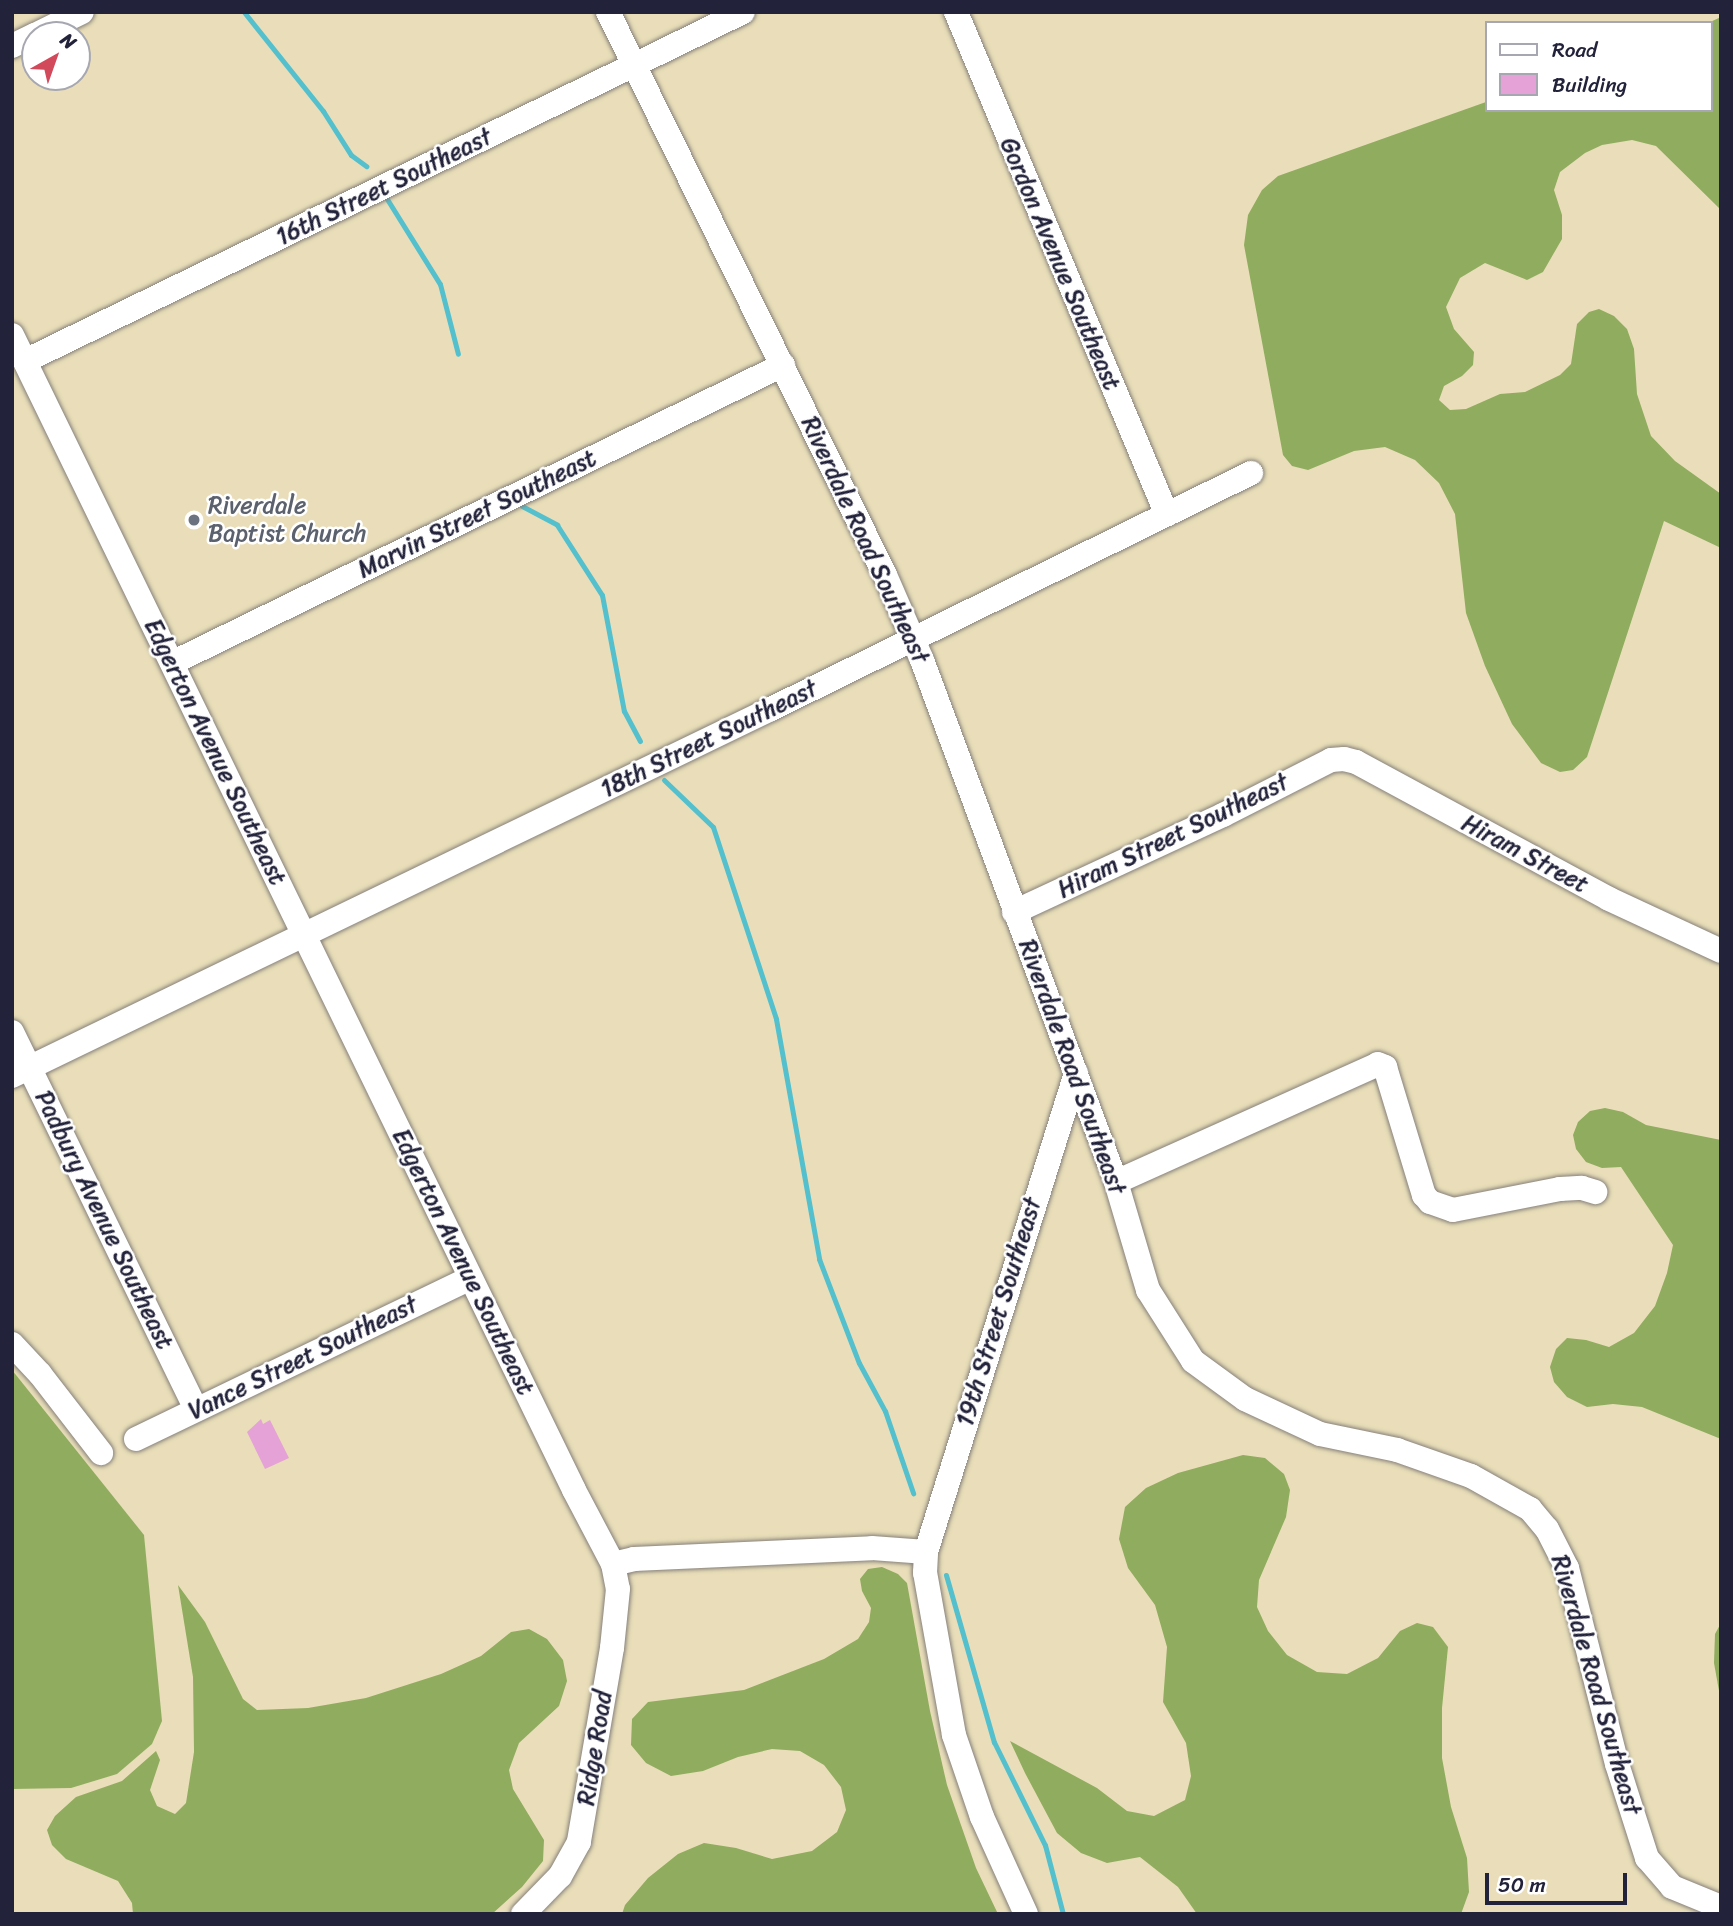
<!DOCTYPE html>
<style>
body{margin:0}
#map{position:relative;width:1733px;height:1926px;overflow:hidden;background:#e9deb9;font-family:Sriracha,sans-serif}
div>[style]{position:absolute}
.forest>*{inset:0;background:#90ac5f}
.stream>*{height:5px;margin:-2.5px;padding:0 2.5px;transform-origin:2.5px;border-radius:2.5px;background:#54c0cd}
.building>*{inset:0;background:#e5a2d6}
.roads{filter:drop-shadow(0 0 2px #86807a) drop-shadow(0 0 2px #86807a)}
.minor>*{height:24px;margin:-12px;padding:0 12px;transform-origin:12px;border-radius:12px;background:#fff}
.dots>*{width:19px;height:19px;translate:-50% -50%;box-sizing:border-box;border:4px solid #fff;border-radius:50%}
span{translate:-50% -50%;white-space:nowrap;text-align:center;line-height:1.15;-webkit-text-stroke:5px #fff;paint-order:stroke}
.street-label{font-size:24px;color:#22223b}
.worship-label{font-size:24px;color:#5b616d}
.left{translate:0 -50%;text-align:left}
.frame{position:absolute;inset:0;border:14px solid #22223b;pointer-events:none}
.legend{position:absolute;left:1485px;top:21px;width:228px;height:91px;box-sizing:border-box;background:#fff;border:2px solid #a7a7b1;margin:0;padding:9px 12px;list-style:none;font-size:21px;color:#22223b}
.legend li{display:flex;align-items:center;gap:14px;height:35px}
.legend b{width:35px;border:2px solid #a7a7b1}
.north{position:absolute;left:21px;top:21px;width:70px;height:70px;box-sizing:border-box;background:#fff;border:2px solid #a7a7b1;border-radius:50%;rotate:40deg;font-size:19px;font-weight:700;line-height:28px;text-align:center;color:#22223b}
.north::after{content:'';display:block;margin:auto;width:24px;height:32px;background:#d1495b;clip-path:polygon(50% 0,100% 100%,50% 72%,0 100%)}
.scale{position:absolute;left:1485px;top:1873px;width:142px;height:32px;box-sizing:border-box;border:4px solid #22223b;border-top:0;padding-left:9px;font-size:21px;line-height:24px;white-space:nowrap;color:#22223b;-webkit-text-stroke:5px #fff;paint-order:stroke}
</style>
<div id="map">
<div class="forest">
<i style="clip-path:polygon(1721px 17px,1721px 210px,1656px 146px,1632px 140px,1602px 145px,1585px 153px,1560px 172px,1554px 190px,1562px 215px,1562px 239px,1543px 272px,1527px 280px,1485px 263px,1460px 278px,1446px 307px,1454px 329px,1474px 352px,1473px 365px,1462px 376px,1444px 386px,1439px 400px,1450px 410px,1466px 409px,1500px 394px,1525px 392px,1560px 375px,1571px 364px,1577px 324px,1589px 312px,1599px 309px,1614px 316px,1627px 329px,1634px 349px,1637px 394px,1651px 436px,1675px 461px,1721px 494px,1721px 548px,1664px 521px,1587px 757px,1573px 770px,1560px 772px,1541px 763px,1512px 724px,1485px 666px,1466px 613px,1455px 514px,1439px 483px,1415px 460px,1385px 447px,1354px 451px,1308px 470px,1292px 466px,1283px 455px,1244px 245px,1248px 215px,1262px 190px,1278px 176px,1486px 102px,1486px 110px,1710px 110px,1708px 23px)"></i>
<i style="clip-path:polygon(1605px 1108px,1623px 1112px,1646px 1125px,1721px 1140px,1721px 1439px,1642px 1407px,1613px 1404px,1587px 1407px,1567px 1397px,1554px 1382px,1550px 1367px,1556px 1349px,1567px 1338px,1586px 1340px,1609px 1347px,1634px 1333px,1655px 1306px,1667px 1273px,1673px 1245px,1621px 1167px,1602px 1168px,1586px 1162px,1576px 1149px,1573px 1135px,1578px 1122px,1590px 1111px)"></i>
<i style="clip-path:polygon(12px 1370px,144px 1535px,162px 1721px,152px 1744px,117px 1774px,71px 1788px,12px 1789px)"></i>
<i style="clip-path:polygon(1243px 1455px,1265px 1458px,1284px 1474px,1290px 1490px,1286px 1517px,1259px 1580px,1257px 1607px,1268px 1631px,1287px 1655px,1317px 1672px,1347px 1674px,1378px 1658px,1400px 1631px,1417px 1623px,1433px 1627px,1448px 1647px,1442px 1708px,1442px 1758px,1451px 1807px,1467px 1858px,1469px 1892px,1461px 1914px,1197px 1914px,1178px 1887px,1140px 1857px,1107px 1863px,1081px 1853px,1057px 1833px,1025px 1773px,1010px 1741px,1097px 1788px,1127px 1811px,1154px 1816px,1185px 1800px,1191px 1776px,1186px 1743px,1163px 1702px,1167px 1647px,1155px 1605px,1128px 1568px,1119px 1539px,1125px 1507px,1146px 1488px,1178px 1473px)"></i>
<i style="clip-path:polygon(882px 1567px,898px 1574px,907px 1583px,930px 1711px,947px 1785px,976px 1868px,998px 1914px,622px 1914px,625px 1905px,648px 1878px,678px 1854px,704px 1843px,736px 1848px,772px 1859px,812px 1851px,837px 1832px,846px 1810px,841px 1787px,824px 1765px,800px 1751px,772px 1749px,738px 1757px,703px 1771px,671px 1776px,646px 1763px,631px 1745px,632px 1719px,648px 1702px,744px 1690px,824px 1659px,858px 1639px,869px 1622px,871px 1608px,862px 1591px,860px 1579px,868px 1569px)"></i>
<i style="clip-path:polygon(178px 1585px,205px 1622px,243px 1699px,257px 1710px,308px 1708px,366px 1698px,441px 1674px,481px 1656px,511px 1632px,529px 1629px,547px 1639px,563px 1660px,567px 1681px,559px 1706px,519px 1743px,509px 1770px,513px 1789px,544px 1840px,543px 1861px,522px 1887px,492px 1914px,133px 1914px,132px 1903px,118px 1881px,66px 1859px,52px 1845px,47px 1830px,55px 1816px,76px 1797px,122px 1781px,156px 1751px,160px 1760px,150px 1790px,157px 1806px,175px 1814px,186px 1803px,194px 1752px,193px 1677px)"></i>
<i style="clip-path:polygon(1721px 1623px,1721px 1702px,1714px 1663px,1715px 1634px)"></i>
</div>
<div class="stream">
<i style="left:244px;top:12px;width:127px;rotate:51.4deg"></i>
<i style="left:323px;top:111px;width:52px;rotate:57.5deg"></i>
<i style="left:351px;top:155px;width:19px;rotate:36deg"></i>
<i style="left:387px;top:199px;width:100px;rotate:58.1deg"></i>
<i style="left:440px;top:284px;width:72px;rotate:75.6deg"></i>
<i style="left:522px;top:506px;width:40px;rotate:28deg"></i>
<i style="left:557px;top:525px;width:83px;rotate:57.3deg"></i>
<i style="left:602px;top:595px;width:118px;rotate:79.3deg"></i>
<i style="left:624px;top:711px;width:34px;rotate:62deg"></i>
<i style="left:664px;top:780px;width:68px;rotate:43.8deg"></i>
<i style="left:713px;top:827px;width:202px;rotate:71.8deg"></i>
<i style="left:776px;top:1019px;width:244px;rotate:79.8deg"></i>
<i style="left:819px;top:1259px;width:111px;rotate:69deg"></i>
<i style="left:859px;top:1363px;width:55px;rotate:61.6deg"></i>
<i style="left:885px;top:1411px;width:87px;rotate:71.1deg"></i>
<i style="left:946px;top:1575px;width:174px;rotate:74deg"></i>
<i style="left:994px;top:1742px;width:115px;rotate:63.7deg"></i>
<i style="left:1045px;top:1845px;width:71px;rotate:75.4deg"></i>
</div>
<div class="building">
<i style="clip-path:polygon(261px 1419px,263px 1424px,270px 1420px,289px 1458px,265px 1469px,247px 1432px)"></i>
</div>
<div class="roads">
<div class="minor">
<i style="left:608px;top:12px;width:627px;rotate:63.8deg"></i>
<i style="left:885px;top:575px;width:93px;rotate:66.5deg"></i>
<i style="left:922px;top:660px;width:557px;rotate:69.61deg"></i>
<i style="left:1116px;top:1182px;width:113px;rotate:73.5deg"></i>
<i style="left:1148px;top:1290px;width:84px;rotate:57.6deg"></i>
<i style="left:1193px;top:1361px;width:64px;rotate:36.2deg"></i>
<i style="left:1245px;top:1399px;width:83px;rotate:25deg"></i>
<i style="left:1320px;top:1434px;width:79px;rotate:11.7deg"></i>
<i style="left:1397px;top:1450px;width:78px;rotate:19.4deg"></i>
<i style="left:1471px;top:1476px;width:68px;rotate:29.2deg"></i>
<i style="left:1530px;top:1509px;width:26px;rotate:50deg"></i>
<i style="left:1547px;top:1529px;width:44px;rotate:62.9deg"></i>
<i style="left:1567px;top:1568px;width:202px;rotate:75.7deg"></i>
<i style="left:1617px;top:1764px;width:99px;rotate:72.3deg"></i>
<i style="left:1647px;top:1858px;width:38px;rotate:49deg"></i>
<i style="left:1672px;top:1887px;width:53px;rotate:22.2deg"></i>
<i style="left:956px;top:12px;width:545px;rotate:67.24deg"></i>
<i style="left:35px;top:35px;width:52px;rotate:-26.1deg"></i>
<i style="left:12px;top:46px;width:25px;rotate:-26deg"></i>
<i style="left:12px;top:335px;width:1284px;rotate:64.05deg"></i>
<i style="left:574px;top:1490px;width:84px;rotate:62.2deg"></i>
<i style="left:613px;top:1564px;width:25px;rotate:79deg"></i>
<i style="left:618px;top:1589px;width:59px;rotate:95.8deg"></i>
<i style="left:612px;top:1648px;width:197px;rotate:99.7deg"></i>
<i style="left:579px;top:1842px;width:39px;rotate:119deg"></i>
<i style="left:560px;top:1876px;width:53px;rotate:134.2deg"></i>
<i style="left:25px;top:361px;width:798px;rotate:-25.92deg"></i>
<i style="left:172px;top:663px;width:680px;rotate:-26deg"></i>
<i style="left:1014px;top:912px;width:230px;rotate:-24.9deg"></i>
<i style="left:1223px;top:815px;width:121px;rotate:-27deg"></i>
<i style="left:1331px;top:760px;width:13px;rotate:-4deg"></i>
<i style="left:1344px;top:759px;width:12px;rotate:14deg"></i>
<i style="left:1356px;top:762px;width:288px;rotate:28.4deg"></i>
<i style="left:1609px;top:899px;width:123px;rotate:24.9deg"></i>
<i style="left:12px;top:1032px;width:420px;rotate:64deg"></i>
<i style="left:12px;top:1076px;width:843px;rotate:-25.81deg"></i>
<i style="left:771px;top:709px;width:535px;rotate:-26.18deg"></i>
<i style="left:1116px;top:1182px;width:287px;rotate:-24.2deg"></i>
<i style="left:1378px;top:1064px;width:8px;rotate:23deg"></i>
<i style="left:1385px;top:1067px;width:134px;rotate:73.1deg"></i>
<i style="left:1424px;top:1195px;width:9px;rotate:49deg"></i>
<i style="left:1430px;top:1202px;width:24px;rotate:19deg"></i>
<i style="left:1453px;top:1210px;width:109px;rotate:-11.1deg"></i>
<i style="left:1560px;top:1189px;width:22px;rotate:-3deg"></i>
<i style="left:1582px;top:1188px;width:14px;rotate:17deg"></i>
<i style="left:12px;top:1344px;width:41px;rotate:47deg"></i>
<i style="left:40px;top:1374px;width:100px;rotate:52.3deg"></i>
<i style="left:136px;top:1439px;width:371px;rotate:-25.7deg"></i>
<i style="left:613px;top:1564px;width:22px;rotate:-13deg"></i>
<i style="left:634px;top:1559px;width:238px;rotate:-2.6deg"></i>
<i style="left:872px;top:1548px;width:54px;rotate:4.2deg"></i>
<i style="left:1026px;top:1914px;width:107px;rotate:-114.4deg"></i>
<i style="left:982px;top:1817px;width:87px;rotate:-108.9deg"></i>
<i style="left:954px;top:1735px;width:165px;rotate:-100.1deg"></i>
<i style="left:925px;top:1573px;width:21px;rotate:-87deg"></i>
<i style="left:926px;top:1552px;width:502px;rotate:-72.61deg"></i>
</div>
</div>
<div class="dots">
<i style="left:194px;top:520px;background:#6b7280"></i>
</div>
<div class="street-label">
<span style="left:384px;top:187px;rotate:-26deg">16th Street Southeast</span>
<span style="left:1060px;top:264px;rotate:67deg">Gordon Avenue Southeast</span>
<span style="left:477px;top:514px;rotate:-26deg">Marvin Street Southeast</span>
<span style="left:865px;top:540px;rotate:65deg">Riverdale Road Southeast</span>
<span style="left:709px;top:739px;rotate:-26deg">18th Street Southeast</span>
<span style="left:215px;top:752px;rotate:64deg">Edgerton Avenue Southeast</span>
<span style="left:1173px;top:836px;rotate:-26deg">Hiram Street Southeast</span>
<span style="left:1525px;top:854px;rotate:28deg">Hiram Street</span>
<span style="left:1072px;top:1067px;rotate:70deg">Riverdale Road Southeast</span>
<span style="left:104px;top:1220px;rotate:64deg">Padbury Avenue Southeast</span>
<span style="left:463px;top:1262px;rotate:64deg">Edgerton Avenue Southeast</span>
<span style="left:999px;top:1312px;rotate:-73deg">19th Street Southeast</span>
<span style="left:303px;top:1358px;rotate:-26deg">Vance Street Southeast</span>
<span style="left:1596px;top:1685px;rotate:74deg">Riverdale Road Southeast</span>
<span style="left:595px;top:1748px;rotate:-81deg">Ridge Road</span>
</div>
<div class="worship-label">
<span class="left" style="left:208px;top:520px">Riverdale<br>Baptist Church</span>
</div>
<div class="frame"></div>
<ul class="legend">
<li><b style="height:9px;background:#fff"></b>Road</li>
<li><b style="height:19px;background:#e5a2d6"></b>Building</li>
</ul>
<div class="north">N</div>
<div class="scale">50 m</div>
</div>
